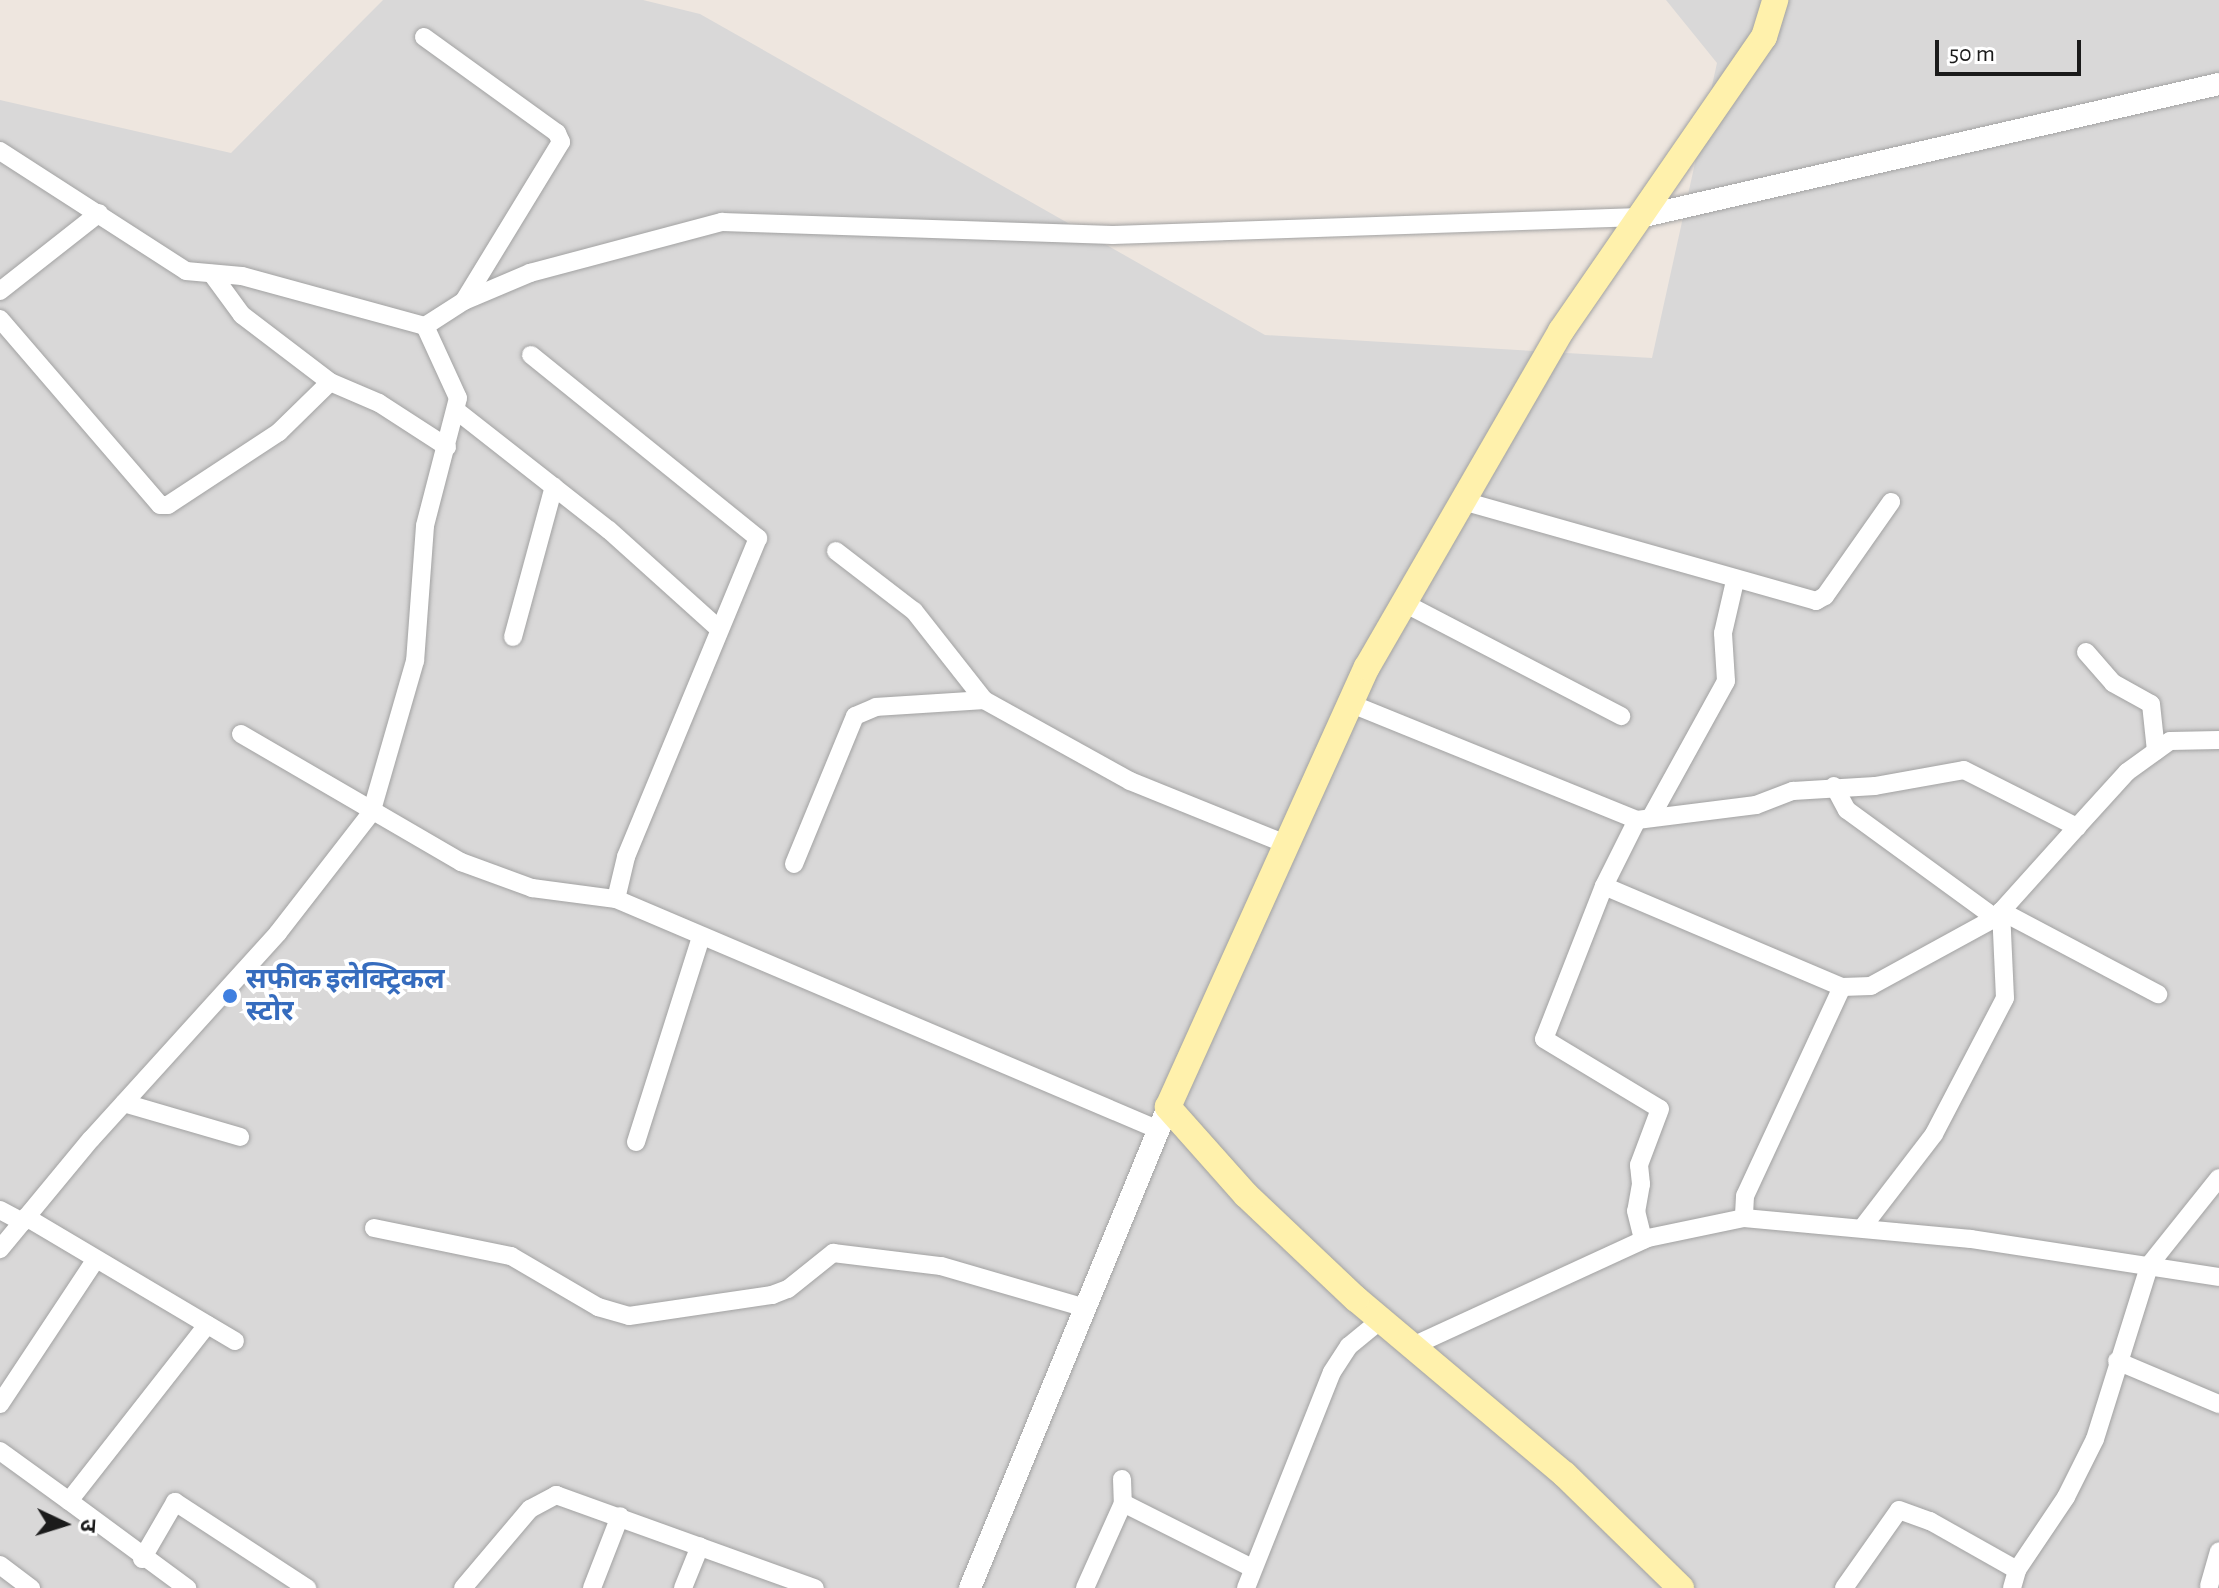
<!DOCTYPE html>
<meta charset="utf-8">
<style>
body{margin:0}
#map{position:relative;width:2219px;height:1588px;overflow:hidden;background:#eee6df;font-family:"Alegreya Sans","Noto Sans Devanagari",sans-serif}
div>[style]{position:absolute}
.residential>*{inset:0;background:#d9d8d8}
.roads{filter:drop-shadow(0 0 2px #a2a2a2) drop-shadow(0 0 2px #a2a2a2)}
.minor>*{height:18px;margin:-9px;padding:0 9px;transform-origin:9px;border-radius:9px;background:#fff}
.tertiary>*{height:22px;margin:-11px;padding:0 11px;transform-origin:11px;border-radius:11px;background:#fff}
.secondary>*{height:26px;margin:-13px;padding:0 13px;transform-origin:13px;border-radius:13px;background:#fff1ac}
.dots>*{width:22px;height:22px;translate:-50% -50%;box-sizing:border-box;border:4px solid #fff;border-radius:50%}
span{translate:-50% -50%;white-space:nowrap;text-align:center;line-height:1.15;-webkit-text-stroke:8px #fff;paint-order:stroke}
.shop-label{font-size:28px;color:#366cbe;font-weight:700}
.left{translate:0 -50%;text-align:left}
.north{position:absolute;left:24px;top:1484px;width:80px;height:80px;-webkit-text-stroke:6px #fff;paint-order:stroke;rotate:94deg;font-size:22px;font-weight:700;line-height:32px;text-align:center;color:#1b1b1b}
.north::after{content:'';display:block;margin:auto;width:28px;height:36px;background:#1b1b1b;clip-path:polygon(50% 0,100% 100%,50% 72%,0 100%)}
.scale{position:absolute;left:1935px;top:40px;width:146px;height:36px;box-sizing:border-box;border:4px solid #1b1b1b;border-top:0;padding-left:10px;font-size:24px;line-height:28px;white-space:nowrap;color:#1b1b1b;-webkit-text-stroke:6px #fff;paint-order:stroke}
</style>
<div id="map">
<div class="residential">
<i style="clip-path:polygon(383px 0,643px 0,700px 14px,1265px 335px,1652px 358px,1717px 63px,1666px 0,2219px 0,2219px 1588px,0 1588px,0 100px,231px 153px)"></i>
</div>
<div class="roads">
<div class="minor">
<i style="left:424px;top:37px;width:164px;rotate:35.8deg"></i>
<i style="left:557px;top:133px;width:10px;rotate:66deg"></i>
<i style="left:561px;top:142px;width:186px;rotate:121.4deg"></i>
<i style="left:464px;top:301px;width:46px;rotate:147.3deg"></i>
<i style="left:0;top:151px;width:221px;rotate:32.8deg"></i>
<i style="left:186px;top:271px;width:56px;rotate:5.1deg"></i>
<i style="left:242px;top:276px;width:190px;rotate:15.3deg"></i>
<i style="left:425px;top:326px;width:79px;rotate:65.4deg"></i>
<i style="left:458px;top:398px;width:132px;rotate:104.5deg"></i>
<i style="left:425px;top:526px;width:135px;rotate:94.2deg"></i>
<i style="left:415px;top:661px;width:158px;rotate:106.1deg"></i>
<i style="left:371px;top:813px;width:152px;rotate:127.8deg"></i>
<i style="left:278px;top:933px;width:278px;rotate:132.2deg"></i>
<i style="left:91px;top:1139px;width:143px;rotate:129.6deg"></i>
<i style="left:0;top:291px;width:126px;rotate:-38.2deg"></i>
<i style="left:464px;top:301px;width:72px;rotate:-23deg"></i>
<i style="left:530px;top:273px;width:199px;rotate:-14.9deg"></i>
<i style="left:722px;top:222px;width:391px;rotate:1.9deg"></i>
<i style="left:1113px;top:235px;width:527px;rotate:-1.96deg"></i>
<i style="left:0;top:319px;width:245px;rotate:49.3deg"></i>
<i style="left:160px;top:505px;width:8px"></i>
<i style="left:168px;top:505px;width:133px;rotate:-33.3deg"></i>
<i style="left:279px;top:432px;width:71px;rotate:-44.4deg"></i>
<i style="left:330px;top:382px;width:111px;rotate:-142.7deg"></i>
<i style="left:242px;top:315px;width:51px;rotate:-126.2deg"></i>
<i style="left:531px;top:355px;width:292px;rotate:38.9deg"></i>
<i style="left:758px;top:538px;width:345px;rotate:112.5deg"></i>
<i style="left:626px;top:857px;width:43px;rotate:103.4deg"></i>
<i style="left:616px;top:899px;width:590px;rotate:23.05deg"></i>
<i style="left:330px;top:382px;width:53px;rotate:23.2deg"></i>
<i style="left:379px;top:403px;width:81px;rotate:32.9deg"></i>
<i style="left:457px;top:411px;width:193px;rotate:38.1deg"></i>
<i style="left:609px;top:530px;width:148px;rotate:42deg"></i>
<i style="left:1463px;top:501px;width:367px;rotate:15.8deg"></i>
<i style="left:1816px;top:601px;width:10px;rotate:-29deg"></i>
<i style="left:1825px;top:596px;width:115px;rotate:-54.9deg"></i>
<i style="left:836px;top:551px;width:98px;rotate:37.6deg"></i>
<i style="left:914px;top:611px;width:113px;rotate:51.8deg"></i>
<i style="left:984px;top:700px;width:167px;rotate:29deg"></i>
<i style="left:1130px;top:781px;width:168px;rotate:22deg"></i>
<i style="left:1404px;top:603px;width:245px;rotate:27.5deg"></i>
<i style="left:513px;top:637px;width:156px;rotate:-74.8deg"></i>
<i style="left:2086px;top:652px;width:41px;rotate:48.9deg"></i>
<i style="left:2113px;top:683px;width:43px;rotate:28.9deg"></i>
<i style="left:2151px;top:704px;width:47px;rotate:83.9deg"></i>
<i style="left:1349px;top:703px;width:311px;rotate:22.1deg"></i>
<i style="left:1637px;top:820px;width:74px;rotate:116.6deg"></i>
<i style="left:1604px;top:886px;width:164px;rotate:111.4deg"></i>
<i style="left:1544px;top:1039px;width:135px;rotate:31.1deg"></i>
<i style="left:1660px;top:1109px;width:60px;rotate:110.6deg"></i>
<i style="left:1639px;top:1165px;width:19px;rotate:84deg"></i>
<i style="left:1641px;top:1184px;width:27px;rotate:100deg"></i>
<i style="left:1636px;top:1211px;width:30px;rotate:76deg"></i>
<i style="left:241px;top:734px;width:255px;rotate:30.2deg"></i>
<i style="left:461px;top:862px;width:76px;rotate:20.1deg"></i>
<i style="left:532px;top:888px;width:85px;rotate:7.5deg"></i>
<i style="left:1834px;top:786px;width:27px;rotate:62deg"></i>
<i style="left:1847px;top:810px;width:183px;rotate:36.1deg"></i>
<i style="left:1651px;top:817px;width:155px;rotate:-61.1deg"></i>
<i style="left:1726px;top:681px;width:48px;rotate:-93.6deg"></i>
<i style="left:1723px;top:633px;width:53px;rotate:-77deg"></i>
<i style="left:1637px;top:820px;width:120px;rotate:-7.2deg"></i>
<i style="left:1756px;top:805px;width:40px;rotate:-21deg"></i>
<i style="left:1793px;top:791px;width:82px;rotate:-3.5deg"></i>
<i style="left:1875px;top:786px;width:90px;rotate:-10.2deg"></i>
<i style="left:1964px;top:770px;width:127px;rotate:26.8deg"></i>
<i style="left:2077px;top:827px;width:122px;rotate:132deg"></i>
<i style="left:1995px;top:918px;width:141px;rotate:151.3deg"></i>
<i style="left:1871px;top:986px;width:29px;rotate:178deg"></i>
<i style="left:2077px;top:827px;width:74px;rotate:-47.7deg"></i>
<i style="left:2127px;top:772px;width:53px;rotate:-35.8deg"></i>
<i style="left:2170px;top:741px;width:49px;rotate:-1.2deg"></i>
<i style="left:794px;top:864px;width:160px;rotate:-67.6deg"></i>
<i style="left:855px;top:716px;width:23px;rotate:-23deg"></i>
<i style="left:876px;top:707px;width:108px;rotate:-3.7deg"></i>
<i style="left:1604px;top:886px;width:259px;rotate:23deg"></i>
<i style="left:1842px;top:987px;width:230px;rotate:114.9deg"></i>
<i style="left:1745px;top:1196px;width:22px;rotate:93deg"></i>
<i style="left:2001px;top:911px;width:178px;rotate:27.9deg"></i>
<i style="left:124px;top:1103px;width:121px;rotate:16.3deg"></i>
<i style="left:636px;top:1142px;width:215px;rotate:-72.4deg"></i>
<i style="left:0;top:1210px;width:26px;rotate:28deg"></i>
<i style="left:26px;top:1217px;width:243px;rotate:30.7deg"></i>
<i style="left:374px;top:1228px;width:140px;rotate:11.6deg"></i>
<i style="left:511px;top:1256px;width:101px;rotate:30.4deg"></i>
<i style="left:598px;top:1307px;width:32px;rotate:16deg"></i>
<i style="left:629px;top:1316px;width:145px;rotate:-8.4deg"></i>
<i style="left:772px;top:1295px;width:17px;rotate:-21deg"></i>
<i style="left:788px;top:1289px;width:58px;rotate:-38.7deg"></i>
<i style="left:833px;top:1253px;width:109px;rotate:6.9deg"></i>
<i style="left:941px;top:1266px;width:151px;rotate:16.2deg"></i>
<i style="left:1862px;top:1228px;width:118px;rotate:-52.5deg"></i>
<i style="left:1934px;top:1134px;width:153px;rotate:-62.4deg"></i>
<i style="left:2005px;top:998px;width:87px;rotate:-92.6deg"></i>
<i style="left:1415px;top:1345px;width:256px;rotate:-24.7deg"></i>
<i style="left:1648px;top:1238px;width:98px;rotate:-11.8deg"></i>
<i style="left:1744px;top:1218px;width:228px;rotate:5.3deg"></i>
<i style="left:1971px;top:1239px;width:251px;rotate:8.7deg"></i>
<i style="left:2117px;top:1361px;width:111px;rotate:22.9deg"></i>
<i style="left:0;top:1404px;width:170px;rotate:-56.5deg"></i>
<i style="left:0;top:1451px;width:85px;rotate:35.9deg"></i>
<i style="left:69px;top:1501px;width:224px;rotate:-51.9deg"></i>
<i style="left:1122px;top:1479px;width:24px;rotate:88deg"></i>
<i style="left:69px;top:1501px;width:147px;rotate:36.4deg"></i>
<i style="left:142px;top:1559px;width:66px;rotate:-59.9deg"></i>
<i style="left:175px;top:1502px;width:158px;rotate:33.1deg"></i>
<i style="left:0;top:1565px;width:39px;rotate:37deg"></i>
<i style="left:2209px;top:1586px;width:36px;rotate:-74deg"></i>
<i style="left:463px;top:1588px;width:104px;rotate:-49.7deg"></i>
<i style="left:530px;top:1509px;width:30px;rotate:-28deg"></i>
<i style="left:556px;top:1495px;width:275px;rotate:19.8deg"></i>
<i style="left:592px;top:1588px;width:77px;rotate:-68.7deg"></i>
<i style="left:683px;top:1588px;width:45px;rotate:-68deg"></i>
<i style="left:1085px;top:1588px;width:93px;rotate:-65.9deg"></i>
<i style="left:1123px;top:1503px;width:144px;rotate:26.7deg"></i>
<i style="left:1246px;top:1588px;width:232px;rotate:-68.3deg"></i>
<i style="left:1332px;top:1372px;width:31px;rotate:-57deg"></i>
<i style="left:1349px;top:1346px;width:43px;rotate:-39.3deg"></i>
<i style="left:1844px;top:1588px;width:95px;rotate:-54.8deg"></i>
<i style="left:1899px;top:1510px;width:33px;rotate:20deg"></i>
<i style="left:1930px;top:1521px;width:100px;rotate:29.4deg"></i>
<i style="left:2012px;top:1588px;width:19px;rotate:-74deg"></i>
<i style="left:2017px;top:1570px;width:88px;rotate:-56.1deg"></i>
<i style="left:2066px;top:1497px;width:65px;rotate:-63.4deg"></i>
<i style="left:2095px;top:1439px;width:183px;rotate:-72.6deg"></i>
<i style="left:2150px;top:1264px;width:110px;rotate:-51.3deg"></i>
</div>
<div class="tertiary">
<i style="left:1640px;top:217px;width:594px;rotate:-12.94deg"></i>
<i style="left:970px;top:1588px;width:520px;rotate:-67.63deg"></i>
</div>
<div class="secondary">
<i style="left:1681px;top:1588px;width:163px;rotate:-135.7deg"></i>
<i style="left:1564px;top:1474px;width:272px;rotate:-139.9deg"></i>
<i style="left:1356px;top:1299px;width:151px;rotate:-136.6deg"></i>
<i style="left:1246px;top:1195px;width:118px;rotate:-131.6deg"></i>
<i style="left:1168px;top:1107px;width:483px;rotate:-65.7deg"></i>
<i style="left:1367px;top:667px;width:388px;rotate:-60deg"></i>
<i style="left:1561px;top:331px;width:357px;rotate:-55.4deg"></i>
<i style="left:1764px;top:37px;width:39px;rotate:-73deg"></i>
</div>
</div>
<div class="dots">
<i style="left:230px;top:996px;background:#3f7fe0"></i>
</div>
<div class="shop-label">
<span class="left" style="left:246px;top:996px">सफीक इलेक्ट्रिकल<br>स्टोर</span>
</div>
<div class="north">उ</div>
<div class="scale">50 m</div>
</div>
